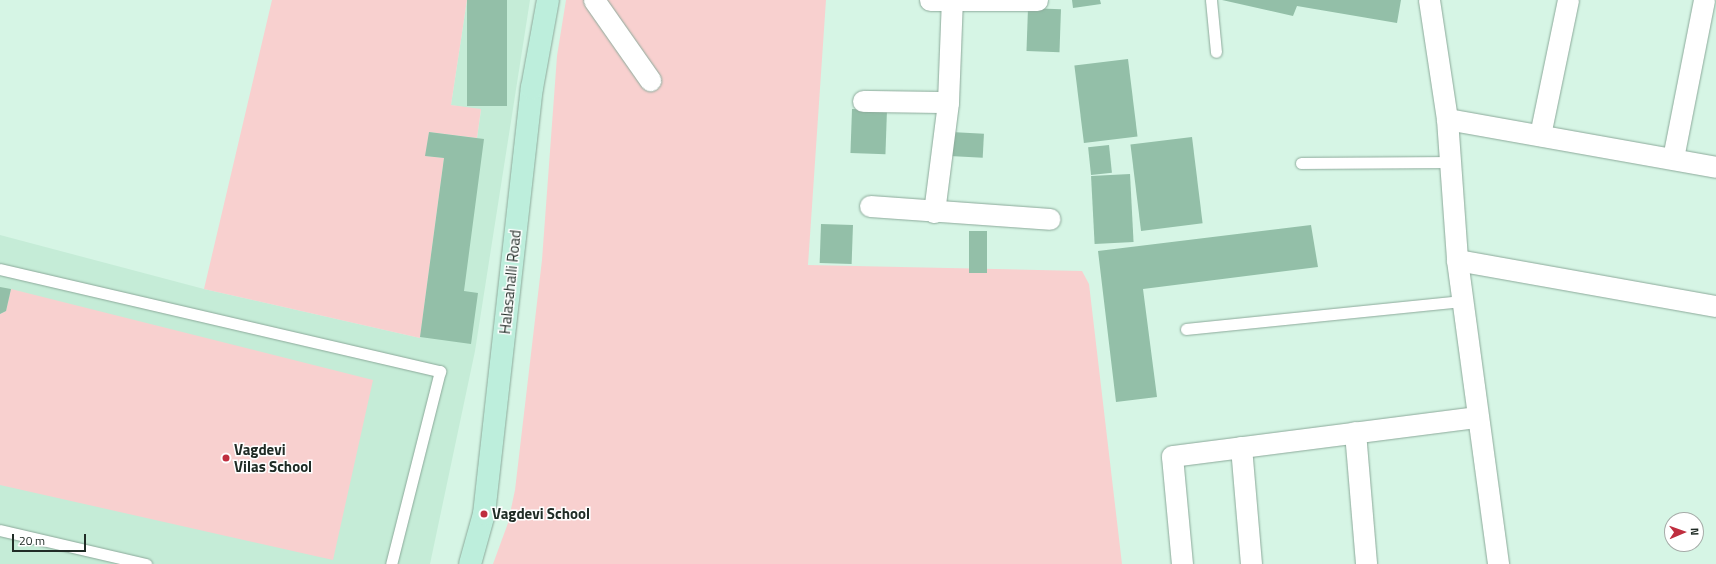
<!DOCTYPE html>
<style>
body{margin:0}
#map{position:relative;width:1716px;height:564px;overflow:hidden;background:#d6f5e5;font-family:"Titillium Web",sans-serif}
div>[style]{position:absolute}
.built>*{inset:0;background:#c5ecd7}
.green>*{inset:0;background:#f8d0cf}
.building>*{inset:0;background:#93bfa8;transform-origin:0 0}
.roads{filter:drop-shadow(0 0 1px #8ca99a) drop-shadow(0 0 1px #8ca99a)}
.service>*{height:11px;margin:-5.5px;padding:0 5.5px;transform-origin:5.5px;border-radius:5.5px;background:#fff}
.minor>*{height:21px;margin:-10.5px;padding:0 10.5px;transform-origin:10.5px;border-radius:10.5px;background:#fff}
.secondary>*{height:22px;margin:-11px;padding:0 11px;transform-origin:11px;border-radius:11px;background:#bdeedc}
.dots>*{width:11px;height:11px;translate:-50% -50%;box-sizing:border-box;border:2px solid #fff;border-radius:50%}
span{translate:-50% -50%;white-space:nowrap;text-align:center;line-height:1.15;-webkit-text-stroke:3px #fff;paint-order:stroke}
.street-label{font-size:15px;color:#202c26}
.poi-label{font-size:15px;color:#202c26;font-weight:700}
.left{translate:0 -50%;text-align:left}
.north{position:absolute;left:1664px;top:512px;width:40px;height:40px;box-sizing:border-box;background:#fff;border:1px solid #a6aba8;border-radius:50%;rotate:88deg;font-size:11px;font-weight:700;line-height:16px;text-align:center;color:#202c26}
.north::after{content:'';display:block;margin:auto;width:14px;height:18px;background:#bf2e3f;clip-path:polygon(50% 0,100% 100%,50% 72%,0 100%)}
.scale{position:absolute;left:12px;top:534px;width:74px;height:18px;box-sizing:border-box;border:2px solid #202c26;border-top:0;padding-left:5px;font-size:12px;line-height:14px;white-space:nowrap;color:#202c26;-webkit-text-stroke:3px #fff;paint-order:stroke}
</style>
<div id="map">
<div class="built">
<i style="clip-path:polygon(467px 0,530px 0,475px 351px,430px 564px,0 564px,0 235px,204px 289px,420px 338px,444px 158px,425px 156px,429px 132px,477px 138px,481px 110px,451px 105px)"></i>
</div>
<div class="green">
<i style="clip-path:polygon(272px 0,467px 0,451px 105px,481px 109px,477px 138px,429px 132px,426px 156px,444px 158px,420px 338px,204px 289px)"></i>
<i style="clip-path:polygon(566px 0,826px 0,808px 265px,1082px 271px,1089px 284px,1122px 564px,493px 564px,508px 523px,515px 490px,542px 260px,557px 56px)"></i>
<i style="clip-path:polygon(11px 289px,373px 380px,333px 560px,0 485px,0 314px,6px 311px)"></i>
</div>
<div class="building">
<i style="left:467px;top:0;width:40px;height:106px"></i>
<i style="clip-path:polygon(1072px 0,1100px 0,1101px 4px,1073px 8px)"></i>
<i style="clip-path:polygon(1222px 0,1401px 0,1397px 23px,1297px 6px,1293px 16px)"></i>
<i style="left:1028px;top:8px;width:33px;height:43px;rotate:2deg"></i>
<i style="left:1128px;top:59px;width:78px;height:54px;rotate:83deg"></i>
<i style="left:852px;top:109px;width:35px;height:44px;rotate:2deg"></i>
<i style="clip-path:polygon(429px 132px,484px 139px,464px 291px,478px 293px,471px 344px,420px 337px,444px 158px,425px 156px)"></i>
<i style="left:951px;top:132px;width:33px;height:24px;rotate:3deg"></i>
<i style="left:1192px;top:137px;width:87px;height:62px;rotate:83deg"></i>
<i style="left:1109px;top:145px;width:28px;height:21px;rotate:84deg"></i>
<i style="left:1130px;top:174px;width:68px;height:39px;rotate:87deg"></i>
<i style="left:821px;top:224px;width:32px;height:39px;rotate:2deg"></i>
<i style="clip-path:polygon(1311px 225px,1318px 267px,1143px 289px,1157px 397px,1116px 402px,1098px 251px)"></i>
<i style="left:969px;top:231px;width:18px;height:42px"></i>
<i style="clip-path:polygon(0 287px,11px 289px,6px 311px,0 314px)"></i>
</div>
<div class="roads">
<div class="service">
<i style="left:1211px;top:0;width:52px;rotate:84.5deg"></i>
<i style="left:1301px;top:163px;width:149px;rotate:-0.4deg"></i>
<i style="left:0;top:269px;width:452px;rotate:13.1deg"></i>
<i style="left:440px;top:371px;width:199px;rotate:104.2deg"></i>
<i style="left:1186px;top:329px;width:277px;rotate:-5.8deg"></i>
<i style="left:0;top:530px;width:150px;rotate:13.1deg"></i>
</div>
<div class="minor">
<i style="left:594px;top:0;width:98px;rotate:55deg"></i>
<i style="left:930px;top:0;width:107px"></i>
<i style="left:1429px;top:0;width:120px;rotate:81.4deg"></i>
<i style="left:1447px;top:119px;width:141px;rotate:85.9deg"></i>
<i style="left:1457px;top:260px;width:307px;rotate:82.3deg"></i>
<i style="left:863px;top:101px;width:85px;rotate:0.7deg"></i>
<i style="left:1447px;top:119px;width:273px;rotate:10.1deg"></i>
<i style="left:1540px;top:135px;width:138px;rotate:-78.3deg"></i>
<i style="left:1673px;top:158px;width:161px;rotate:-78.9deg"></i>
<i style="left:870px;top:206px;width:180px;rotate:4.1deg"></i>
<i style="left:934px;top:212px;width:111px;rotate:-82.7deg"></i>
<i style="left:948px;top:102px;width:102px;rotate:-87.8deg"></i>
<i style="left:1457px;top:260px;width:263px;rotate:10.1deg"></i>
<i style="left:1355px;top:432px;width:132px;rotate:85.2deg"></i>
<i style="left:1241px;top:447px;width:117px;rotate:85.1deg"></i>
<i style="left:1182px;top:564px;width:108px;rotate:-95.3deg"></i>
<i style="left:1172px;top:456px;width:307px;rotate:-7.3deg"></i>
</div>
<div class="secondary">
<i style="left:470px;top:564px;width:52px;rotate:-74.4deg"></i>
<i style="left:484px;top:514px;width:429px;rotate:-83.6deg"></i>
<i style="left:532px;top:88px;width:89px;rotate:-79.7deg"></i>
</div>
</div>
<div class="dots">
<i style="left:226px;top:458px;background:#bf2e3f"></i>
<i style="left:484px;top:514px;background:#bf2e3f"></i>
</div>
<div class="street-label">
<span style="left:510px;top:282px;rotate:-84deg">Halasahalli Road</span>
</div>
<div class="poi-label">
<span class="left" style="left:234px;top:458px">Vagdevi<br>Vilas School</span>
<span class="left" style="left:492px;top:514px">Vagdevi School</span>
</div>
<div class="north">N</div>
<div class="scale">20 m</div>
</div>
